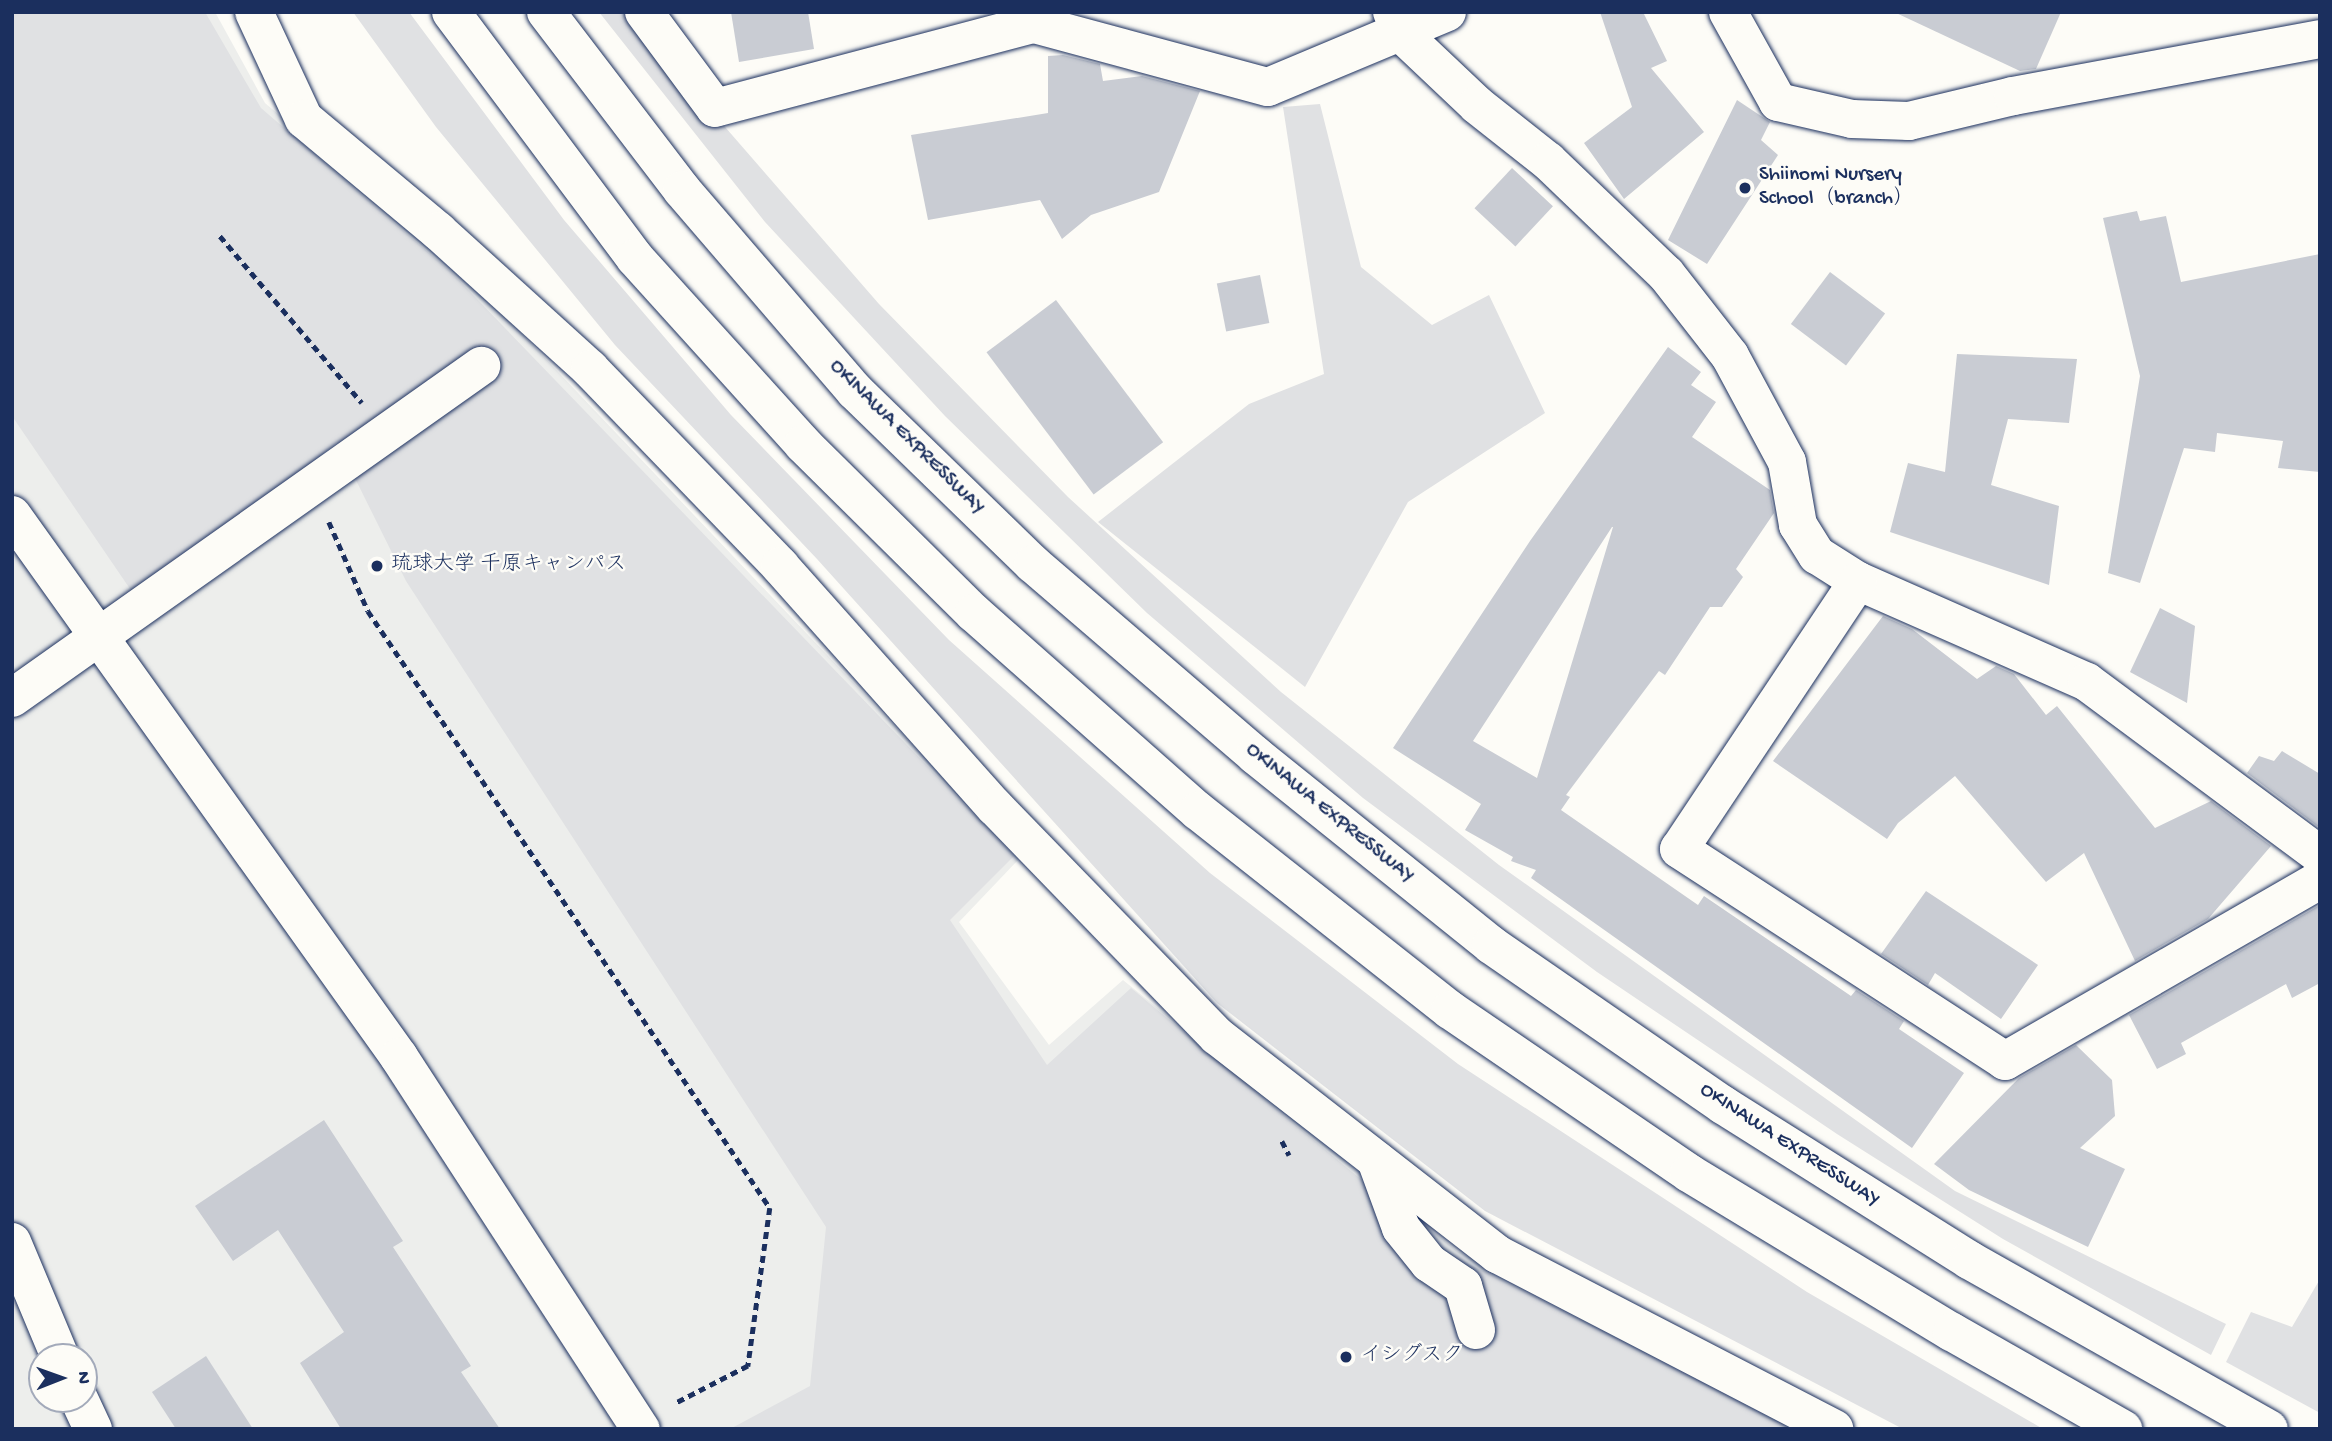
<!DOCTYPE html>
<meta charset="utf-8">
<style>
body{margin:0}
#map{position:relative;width:2332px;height:1441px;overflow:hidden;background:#fdfcf7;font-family:"Gochi Hand","Klee One",sans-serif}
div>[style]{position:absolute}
.built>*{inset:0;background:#edeeec}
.green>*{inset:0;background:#e0e1e3}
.building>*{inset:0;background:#c9ccd3;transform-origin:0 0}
.path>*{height:4.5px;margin-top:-2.25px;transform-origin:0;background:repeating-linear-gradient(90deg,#1b2f5e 0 7px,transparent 0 12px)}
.roads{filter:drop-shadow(0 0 2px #1b2f5e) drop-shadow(0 0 2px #1b2f5e)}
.minor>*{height:38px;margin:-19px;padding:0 19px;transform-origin:19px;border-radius:19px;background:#fdfcf7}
.highway>*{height:38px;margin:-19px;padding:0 19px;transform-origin:19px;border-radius:19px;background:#fdfcf7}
.dots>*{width:19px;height:19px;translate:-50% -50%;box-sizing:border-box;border:4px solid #fdfcf7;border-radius:50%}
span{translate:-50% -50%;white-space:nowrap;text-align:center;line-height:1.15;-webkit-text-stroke:5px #fdfcf7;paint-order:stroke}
.poi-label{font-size:21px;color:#1b2f5e}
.left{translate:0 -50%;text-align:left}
.street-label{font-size:21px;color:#1b2f5e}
.frame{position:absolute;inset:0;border:14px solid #1b2f5e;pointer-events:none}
.north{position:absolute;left:28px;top:1343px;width:70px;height:70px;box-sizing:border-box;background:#fdfcf7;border:2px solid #a3aaba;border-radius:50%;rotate:89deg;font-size:19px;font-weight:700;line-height:28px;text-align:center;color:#1b2f5e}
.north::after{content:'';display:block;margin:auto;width:24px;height:32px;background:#1b2f5e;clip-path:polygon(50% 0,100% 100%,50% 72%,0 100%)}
</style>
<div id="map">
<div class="built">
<i style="clip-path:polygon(evenodd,12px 12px,215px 12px,265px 103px,464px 273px,1020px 858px,959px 922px,1049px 1045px,1123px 980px,1457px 1251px,1809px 1429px,12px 1429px,12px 12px,42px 1357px,84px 1357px,84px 1399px,42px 1399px,42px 1357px)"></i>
</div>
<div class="green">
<i style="clip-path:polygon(12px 12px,205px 12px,261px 108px,451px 272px,1014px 856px,950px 920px,1047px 1065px,1131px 988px,1453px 1256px,1799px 1429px,730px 1429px,810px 1386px,826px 1227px,406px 581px,337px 442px,141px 605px,12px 416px)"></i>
<i style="clip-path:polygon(353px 12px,409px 12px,564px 220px,731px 415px,949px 640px,1210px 873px,1458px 1064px,1807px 1292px,2043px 1429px,1903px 1429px,1485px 1211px,1217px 1003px,817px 559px,615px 345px,436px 127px)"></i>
<i style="clip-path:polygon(599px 12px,632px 12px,679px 74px,879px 304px,1068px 497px,1281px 692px,1499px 865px,1955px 1191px,2226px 1324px,2211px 1355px,2003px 1239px,1837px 1134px,1597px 972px,1363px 798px,1147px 613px,945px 416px,765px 222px)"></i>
<i style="clip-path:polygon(1320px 104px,1361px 267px,1432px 325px,1489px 295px,1545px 413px,1408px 502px,1305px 687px,1098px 522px,1249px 404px,1324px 374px,1283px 107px)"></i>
<i style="clip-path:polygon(2320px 1279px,2320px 1413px,2226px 1362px,2251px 1312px,2292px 1327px)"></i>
</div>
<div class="building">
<i style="clip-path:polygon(731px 12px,808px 12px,814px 49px,739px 62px)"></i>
<i style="clip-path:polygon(1600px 12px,1643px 12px,1667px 61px,1651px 68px,1704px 132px,1624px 199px,1584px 143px,1632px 107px)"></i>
<i style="clip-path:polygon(1894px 12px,2061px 12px,2036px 69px,2020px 71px)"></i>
<i style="clip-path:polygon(1063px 55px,1100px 64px,1103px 81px,1142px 76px,1200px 91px,1159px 192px,1091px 215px,1062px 239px,1040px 200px,928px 220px,911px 135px,1048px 113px,1048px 56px)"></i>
<i style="clip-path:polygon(1737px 100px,1770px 122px,1761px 140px,1778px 155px,1707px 264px,1668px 240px)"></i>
<i style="left:1512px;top:168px;width:56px;height:55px;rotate:43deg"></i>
<i style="clip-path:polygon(2137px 211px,2140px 221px,2166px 216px,2181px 282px,2320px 254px,2320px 472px,2278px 468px,2283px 441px,2217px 433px,2215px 452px,2184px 448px,2140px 583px,2108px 573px,2140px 376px,2103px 218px)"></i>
<i style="left:1830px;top:272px;width:69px;height:65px;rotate:37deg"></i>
<i style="left:1260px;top:275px;width:49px;height:44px;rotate:79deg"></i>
<i style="left:1056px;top:300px;width:178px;height:87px;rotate:53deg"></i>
<i style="clip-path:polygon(evenodd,1668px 347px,1701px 372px,1691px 385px,1716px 402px,1692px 437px,1770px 490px,1774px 513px,1736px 569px,1743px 577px,1722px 607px,1710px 607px,1665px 675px,1659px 671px,1566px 795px,1570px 797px,1561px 810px,1698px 905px,1704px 896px,1851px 996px,1856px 990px,1904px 1021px,1899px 1029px,1964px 1073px,1912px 1148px,1531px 878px,1536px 870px,1511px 861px,1513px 857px,1465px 830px,1481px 804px,1393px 748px,1530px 541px,1668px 347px,1612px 527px,1613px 527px,1537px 778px,1473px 741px,1612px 527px)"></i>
<i style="clip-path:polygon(1957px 354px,2077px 359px,2069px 423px,2008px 419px,1991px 485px,2059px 506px,2049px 585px,1890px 532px,1908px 463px,1945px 472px)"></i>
<i style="clip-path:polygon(2160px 608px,2195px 626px,2187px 703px,2130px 672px)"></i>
<i style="clip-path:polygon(1883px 616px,1912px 629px,1977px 679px,1996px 666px,2014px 674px,2046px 715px,2057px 706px,2155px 828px,2211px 801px,2271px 846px,2208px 919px,2135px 961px,2084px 853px,2046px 882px,1955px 776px,1898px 823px,1887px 839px,1773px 761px)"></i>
<i style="clip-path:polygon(2282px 751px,2320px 774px,2320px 828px,2247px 773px,2259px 756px,2274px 761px)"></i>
<i style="clip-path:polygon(1926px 891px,2038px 965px,2001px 1019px,1935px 973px,1928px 985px,1881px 954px)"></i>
<i style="clip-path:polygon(2320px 905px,2320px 983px,2292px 998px,2286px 984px,2181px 1043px,2186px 1054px,2157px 1069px,2129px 1015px)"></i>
<i style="clip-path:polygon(2076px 1045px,2112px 1080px,2115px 1116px,2080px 1148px,2125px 1169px,2088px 1247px,1969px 1190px,1934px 1164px,2019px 1078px)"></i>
<i style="clip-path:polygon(324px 1120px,403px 1241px,393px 1247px,471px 1366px,461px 1372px,500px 1429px,341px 1429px,300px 1363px,344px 1332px,278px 1230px,233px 1261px,195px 1206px)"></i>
<i style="clip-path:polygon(206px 1356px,253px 1429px,176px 1429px,152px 1392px)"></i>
</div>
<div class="path">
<i style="left:220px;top:236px;width:219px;rotate:49.6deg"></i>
<i style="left:329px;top:522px;width:97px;rotate:66.3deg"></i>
<i style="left:368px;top:611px;width:720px;rotate:56.04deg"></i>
<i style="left:770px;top:1208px;width:160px;rotate:97.9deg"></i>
<i style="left:748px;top:1366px;width:83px;rotate:152.8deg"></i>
<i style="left:1282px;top:1141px;width:16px;rotate:63deg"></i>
</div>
<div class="roads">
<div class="minor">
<i style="left:254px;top:12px;width:118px;rotate:65deg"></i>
<i style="left:304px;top:119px;width:175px;rotate:39.9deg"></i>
<i style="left:438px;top:231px;width:205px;rotate:42.2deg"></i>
<i style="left:590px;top:369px;width:274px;rotate:46deg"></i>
<i style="left:780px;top:566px;width:323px;rotate:48.3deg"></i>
<i style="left:995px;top:807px;width:319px;rotate:45.9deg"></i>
<i style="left:1217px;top:1036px;width:355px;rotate:37.9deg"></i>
<i style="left:1497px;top:1254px;width:380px;rotate:27.4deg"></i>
<i style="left:644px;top:12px;width:119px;rotate:53.5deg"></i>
<i style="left:715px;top:108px;width:330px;rotate:-14.8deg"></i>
<i style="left:1034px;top:24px;width:242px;rotate:15.1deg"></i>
<i style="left:1268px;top:87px;width:194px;rotate:-22.7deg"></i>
<i style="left:1392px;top:12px;width:24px;rotate:66deg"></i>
<i style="left:1402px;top:34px;width:103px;rotate:43.4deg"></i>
<i style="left:1477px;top:105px;width:90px;rotate:38.3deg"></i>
<i style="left:1548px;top:161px;width:163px;rotate:43.8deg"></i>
<i style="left:1666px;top:274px;width:104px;rotate:52deg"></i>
<i style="left:1730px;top:356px;width:120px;rotate:61.7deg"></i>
<i style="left:1787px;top:462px;width:64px;rotate:80.1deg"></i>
<i style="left:1798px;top:525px;width:36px;rotate:58deg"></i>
<i style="left:1817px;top:555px;width:49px;rotate:32.4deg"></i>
<i style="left:1858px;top:581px;width:250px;rotate:23.8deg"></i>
<i style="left:2087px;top:682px;width:290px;rotate:36.6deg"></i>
<i style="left:1728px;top:12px;width:103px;rotate:60.9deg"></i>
<i style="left:1778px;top:102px;width:76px;rotate:12.9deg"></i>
<i style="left:1852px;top:119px;width:57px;rotate:2deg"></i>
<i style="left:1909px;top:121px;width:107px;rotate:-13.5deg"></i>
<i style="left:2013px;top:96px;width:312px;rotate:-10.5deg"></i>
<i style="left:12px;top:515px;width:666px;rotate:54.47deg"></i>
<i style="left:399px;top:1057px;width:444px;rotate:57deg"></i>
<i style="left:1858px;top:581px;width:322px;rotate:123.7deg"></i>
<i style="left:1679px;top:849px;width:389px;rotate:33deg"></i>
<i style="left:2005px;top:1061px;width:363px;rotate:-29.9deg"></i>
<i style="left:12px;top:698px;width:575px;rotate:-35.29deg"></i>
<i style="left:1376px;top:1160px;width:72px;rotate:69.8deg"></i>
<i style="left:1401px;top:1228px;width:45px;rotate:51.3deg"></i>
<i style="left:1429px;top:1263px;width:41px;rotate:34.1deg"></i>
<i style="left:1463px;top:1286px;width:46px;rotate:73.5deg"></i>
<i style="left:12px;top:1242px;width:125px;rotate:67.3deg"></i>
<i style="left:79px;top:1399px;width:33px;rotate:65deg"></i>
</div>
<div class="highway">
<i style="left:451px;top:12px;width:307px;rotate:53.2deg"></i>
<i style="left:635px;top:258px;width:251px;rotate:47.9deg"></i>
<i style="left:803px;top:444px;width:240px;rotate:44.7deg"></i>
<i style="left:974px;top:613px;width:299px;rotate:41.5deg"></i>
<i style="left:1198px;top:811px;width:321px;rotate:38.3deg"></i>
<i style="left:1450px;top:1010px;width:289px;rotate:34.3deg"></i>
<i style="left:1689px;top:1173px;width:307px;rotate:31.2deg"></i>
<i style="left:1952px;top:1332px;width:197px;rotate:29.6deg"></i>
<i style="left:546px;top:12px;width:224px;rotate:52.6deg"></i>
<i style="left:682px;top:190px;width:265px;rotate:49.3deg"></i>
<i style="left:855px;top:391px;width:248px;rotate:44.2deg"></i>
<i style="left:1033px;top:564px;width:293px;rotate:40.7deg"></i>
<i style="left:1255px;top:755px;width:303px;rotate:38.8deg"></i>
<i style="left:1491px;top:945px;width:282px;rotate:34.6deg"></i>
<i style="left:1723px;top:1105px;width:291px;rotate:32.2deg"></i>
<i style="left:1969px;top:1260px;width:344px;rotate:29.4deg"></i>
</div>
</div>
<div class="dots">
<i style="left:1745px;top:188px;background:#1b2f5e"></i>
<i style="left:377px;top:566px;background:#1b2f5e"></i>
<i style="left:1346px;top:1357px;background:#1b2f5e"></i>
</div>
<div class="poi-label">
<span class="left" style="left:1759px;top:188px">Shiinomi Nursery<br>School（branch）</span>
<span class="left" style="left:391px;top:566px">琉球大学 千原キャンパス</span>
<span class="left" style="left:1360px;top:1357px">イシグスク</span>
</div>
<div class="street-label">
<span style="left:906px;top:438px;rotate:45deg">OKINAWA EXPRESSWAY</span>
<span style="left:1329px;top:814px;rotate:39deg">OKINAWA EXPRESSWAY</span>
<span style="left:1789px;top:1146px;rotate:33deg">OKINAWA EXPRESSWAY</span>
</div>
<div class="frame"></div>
<div class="north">N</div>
</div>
